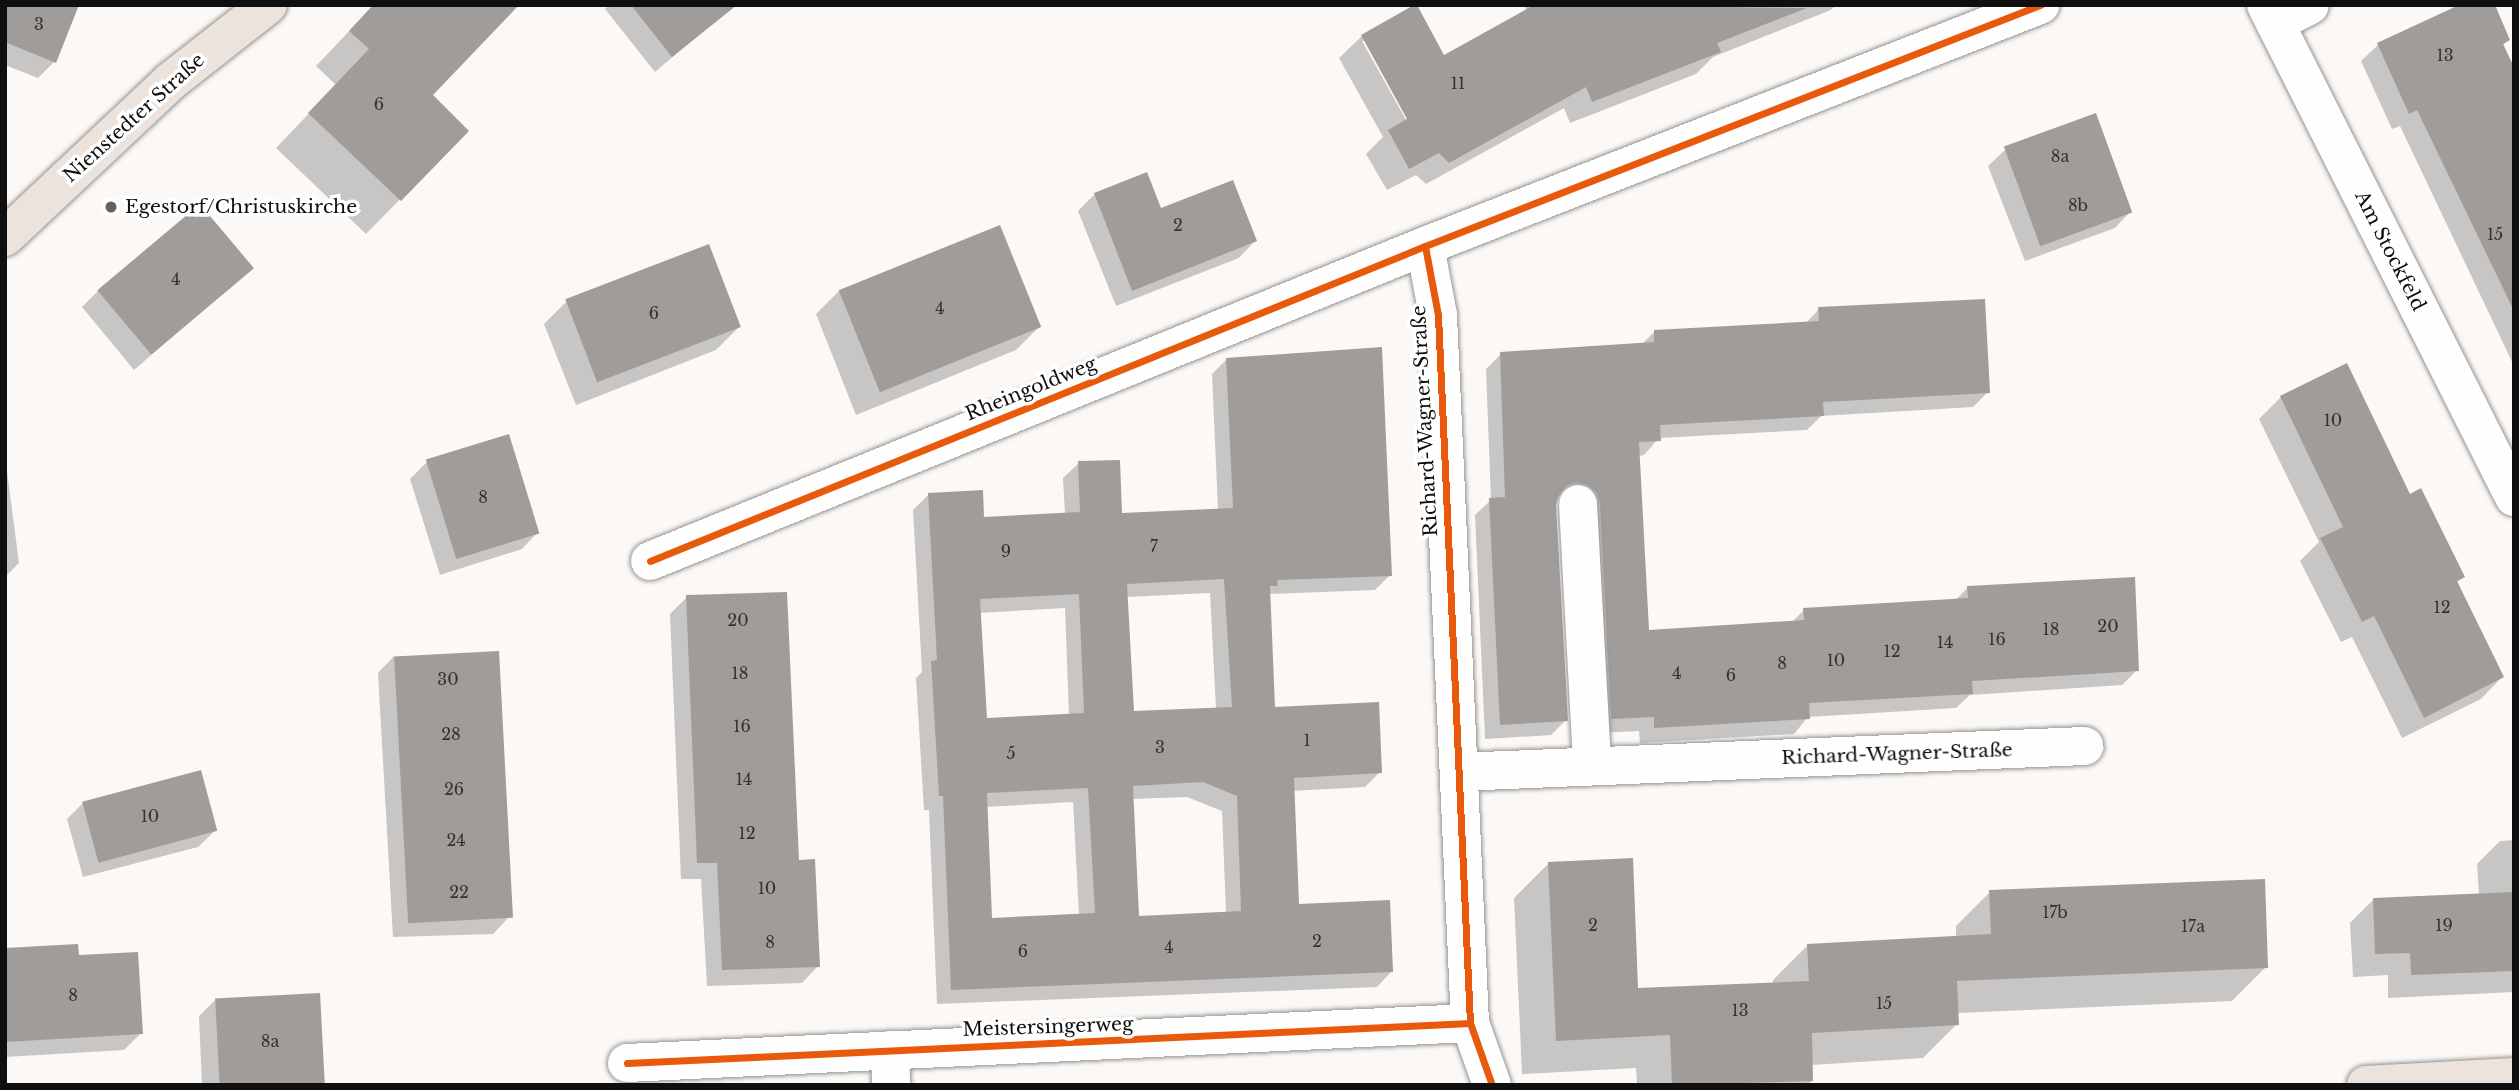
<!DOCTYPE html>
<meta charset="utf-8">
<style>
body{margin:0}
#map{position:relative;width:2519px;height:1090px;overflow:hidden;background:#fbf8f5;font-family:"Libre Baskerville",serif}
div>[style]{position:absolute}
.shadow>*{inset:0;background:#0003}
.building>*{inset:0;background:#9f9c9a;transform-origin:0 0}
.roads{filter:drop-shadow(0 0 2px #959493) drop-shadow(0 0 2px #959493)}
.minor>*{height:38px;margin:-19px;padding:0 19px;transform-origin:19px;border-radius:19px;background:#fefefe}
.major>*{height:38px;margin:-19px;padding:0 19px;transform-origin:19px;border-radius:19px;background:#ebe3dc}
.cycleway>*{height:7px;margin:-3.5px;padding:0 3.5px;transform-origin:3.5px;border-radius:3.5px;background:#e8590c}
.dots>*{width:19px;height:19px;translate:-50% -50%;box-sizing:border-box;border:4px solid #fff;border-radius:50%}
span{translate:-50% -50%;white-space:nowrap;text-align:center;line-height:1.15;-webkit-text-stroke:7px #fff;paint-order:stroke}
.number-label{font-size:16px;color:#333232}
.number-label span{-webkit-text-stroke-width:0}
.street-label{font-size:19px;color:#0f0f0f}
.poi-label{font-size:19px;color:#0f0f0f}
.left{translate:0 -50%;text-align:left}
.frame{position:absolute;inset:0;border:7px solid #0f0f0f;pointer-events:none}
</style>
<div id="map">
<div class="shadow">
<i style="clip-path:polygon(5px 5px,54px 62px,38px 78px,5px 65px)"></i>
<i style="clip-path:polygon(374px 5px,430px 95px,467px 131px,366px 234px,276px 148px,336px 85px,316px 66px)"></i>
<i style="clip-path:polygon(609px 5px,726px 5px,729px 9px,655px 72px,605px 9px)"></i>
<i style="clip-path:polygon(evenodd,1524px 5px,1836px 5px,1831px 10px,1713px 57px,1696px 74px,1570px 123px,1564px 108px,1426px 184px,1416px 175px,1387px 190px,1366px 154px,1383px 137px,1339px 58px,1362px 36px,1415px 6px,1443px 57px,1527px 12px,1524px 5px,1362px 41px,1366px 41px,1413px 126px,1410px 127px,1362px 41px)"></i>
<i style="clip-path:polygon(2463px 5px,2508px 40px,2502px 46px,2514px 133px,2514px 366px,2400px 126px,2392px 129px,2361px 61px,2378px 45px)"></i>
<i style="clip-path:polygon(2095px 115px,2131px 211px,2115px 228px,2025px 261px,1988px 166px,2005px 150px)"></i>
<i style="clip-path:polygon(1095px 194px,1160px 210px,1255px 241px,1239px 258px,1116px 306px,1078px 211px)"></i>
<i style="clip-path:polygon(252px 268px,134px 370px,82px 307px,98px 291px)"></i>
<i style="clip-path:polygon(839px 291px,1039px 327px,1016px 350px,856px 415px,816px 314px)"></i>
<i style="clip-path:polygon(567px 301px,739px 327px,716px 350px,576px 405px,544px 324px)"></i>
<i style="clip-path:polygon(1819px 309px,1988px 392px,1973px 407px,1821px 416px,1807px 430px,1659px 438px,1644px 455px,1638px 456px,1648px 632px,1791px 623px,1804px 610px,1955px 601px,1968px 587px,2137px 670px,2122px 685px,1970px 695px,1956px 708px,1808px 717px,1794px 734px,1640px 743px,1639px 731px,1597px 733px,1561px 496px,1556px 498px,1554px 505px,1566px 720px,1551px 735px,1485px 739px,1475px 515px,1491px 500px,1486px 369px,1501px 354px,1641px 345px,1654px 332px,1805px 324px)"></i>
<i style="clip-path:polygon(evenodd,1227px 359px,1390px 575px,1375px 590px,1268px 594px,1274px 709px,1380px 772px,1365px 787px,1292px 791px,1298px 906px,1392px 971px,1377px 987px,937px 1004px,929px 810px,924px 810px,916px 678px,922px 672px,913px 510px,929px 494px,983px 519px,1065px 514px,1063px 478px,1079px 463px,1121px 515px,1218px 510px,1212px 374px,1227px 359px,1210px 593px,1216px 709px,1133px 713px,1126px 597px,1210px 593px,1227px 359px,1065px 608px,1069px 716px,985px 720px,979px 613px,1065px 608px,1227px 359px,1187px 797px,1222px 811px,1226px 913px,1137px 918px,1132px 799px,1187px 797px,1227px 359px,1073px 802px,1079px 916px,991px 920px,985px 807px,1073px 802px)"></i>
<i style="clip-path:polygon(2281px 397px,2410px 496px,2463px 577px,2456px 583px,2502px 677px,2481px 699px,2402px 738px,2352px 637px,2341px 642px,2300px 561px,2319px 542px,2259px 419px)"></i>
<i style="clip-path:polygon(5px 456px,19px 563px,5px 577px)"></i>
<i style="clip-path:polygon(427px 462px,538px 532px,522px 549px,440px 575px,410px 479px)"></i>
<i style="clip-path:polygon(687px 597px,797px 862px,818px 966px,802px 983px,707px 986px,701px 879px,681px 879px,670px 614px)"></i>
<i style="clip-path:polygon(394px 656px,509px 917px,493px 934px,393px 937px,378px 673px)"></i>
<i style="clip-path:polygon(83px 803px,215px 831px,198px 847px,83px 877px,67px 819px)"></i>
<i style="clip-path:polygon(2514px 840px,2514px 992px,2388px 998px,2388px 975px,2353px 977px,2350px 923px,2373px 900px,2479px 895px,2477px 864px,2500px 841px)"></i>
<i style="clip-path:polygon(1548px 864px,1637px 990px,1773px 984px,1773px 980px,1807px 946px,1956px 937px,1956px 926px,1990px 892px,2266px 967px,2232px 1001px,1957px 1013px,1957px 1024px,1923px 1058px,1811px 1065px,1812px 1081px,1807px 1085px,1637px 1085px,1636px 1068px,1522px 1074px,1514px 898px)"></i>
<i style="clip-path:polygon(5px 950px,77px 957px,141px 1033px,124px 1050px,5px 1057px)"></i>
<i style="clip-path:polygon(215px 1000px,323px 1085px,202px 1085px,199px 1016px)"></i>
</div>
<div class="building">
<i style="clip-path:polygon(5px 5px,79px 5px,56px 63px,5px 42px)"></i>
<i style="clip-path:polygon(373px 5px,519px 5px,433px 95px,469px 131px,401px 201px,308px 113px,369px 49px,349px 31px)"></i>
<i style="clip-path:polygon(631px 5px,737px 5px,672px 57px)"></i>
<i style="clip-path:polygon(1414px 5px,1417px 5px,1444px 55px,1534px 5px,1807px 8px,1717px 43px,1721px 52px,1592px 102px,1586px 87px,1449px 163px,1439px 153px,1409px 169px,1388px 130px,1407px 119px,1361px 35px)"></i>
<i style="clip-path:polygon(2459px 5px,2495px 5px,2510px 40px,2503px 44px,2514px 67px,2514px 311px,2417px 110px,2409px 114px,2377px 43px)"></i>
<i style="left:2096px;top:113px;width:106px;height:98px;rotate:70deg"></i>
<i style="clip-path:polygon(1147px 172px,1161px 208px,1233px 180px,1257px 241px,1132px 291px,1094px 193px)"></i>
<i style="left:200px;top:204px;width:84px;height:134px;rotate:50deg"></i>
<i style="left:1000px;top:225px;width:110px;height:174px;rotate:68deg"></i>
<i style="left:709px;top:244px;width:89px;height:154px;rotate:69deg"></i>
<i style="clip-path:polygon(1985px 299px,1990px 393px,1823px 402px,1824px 416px,1660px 425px,1661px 441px,1639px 442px,1649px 630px,1804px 620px,1803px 608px,1968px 598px,1967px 586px,2135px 577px,2139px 671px,1972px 681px,1973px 694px,1809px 703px,1810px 719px,1654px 728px,1654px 717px,1611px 719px,1600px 503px,1597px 493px,1588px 485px,1576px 482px,1567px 485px,1559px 494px,1556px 505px,1568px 721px,1500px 725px,1489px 498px,1505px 497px,1500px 352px,1654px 342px,1654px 330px,1819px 321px,1818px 307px)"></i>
<i style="clip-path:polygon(evenodd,1382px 347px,1392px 576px,1277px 580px,1278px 586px,1270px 586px,1275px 707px,1379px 702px,1382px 773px,1294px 778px,1299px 904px,1390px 900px,1393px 972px,951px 990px,943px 796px,939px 796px,931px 661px,937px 660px,928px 493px,983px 490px,984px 517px,1080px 512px,1078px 461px,1120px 460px,1122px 513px,1233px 508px,1226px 358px,1382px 347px,1224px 579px,1232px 707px,1134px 711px,1127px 584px,1224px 579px,1382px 347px,1079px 594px,1084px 713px,987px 718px,980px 599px,1079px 594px,1382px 347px,1203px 782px,1237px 796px,1241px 911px,1139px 916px,1133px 786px,1203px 782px,1382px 347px,1088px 788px,1095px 913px,992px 918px,987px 793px,1088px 788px)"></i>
<i style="clip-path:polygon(2347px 363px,2410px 494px,2421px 488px,2465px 577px,2457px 581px,2504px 677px,2424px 718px,2374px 616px,2362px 622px,2320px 538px,2343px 527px,2280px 396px)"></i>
<i style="left:509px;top:434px;width:104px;height:87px;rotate:73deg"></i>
<i style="clip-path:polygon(787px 592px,799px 860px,815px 859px,820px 967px,722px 970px,717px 863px,697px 863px,686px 595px)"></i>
<i style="left:499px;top:651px;width:267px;height:105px;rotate:87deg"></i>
<i style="left:201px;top:770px;width:63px;height:123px;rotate:75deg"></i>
<i style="clip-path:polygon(1633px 858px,1638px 988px,1809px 981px,1807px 944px,1991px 934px,1989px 890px,2265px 879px,2268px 968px,1957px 981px,1959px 1025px,1812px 1033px,1813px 1081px,1672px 1085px,1670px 1035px,1556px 1041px,1548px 862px)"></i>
<i style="clip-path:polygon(2514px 892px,2514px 971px,2411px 975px,2410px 953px,2375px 954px,2373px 898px)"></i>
<i style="clip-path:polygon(78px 944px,79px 955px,138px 952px,143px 1034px,5px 1042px,5px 948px)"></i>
<i style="left:320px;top:993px;width:92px;height:105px;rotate:87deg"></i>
</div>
<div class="roads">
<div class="minor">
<i style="left:2266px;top:5px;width:551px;rotate:63.25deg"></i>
<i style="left:2275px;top:23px;width:39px;rotate:-27deg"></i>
<i style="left:1578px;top:504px;width:262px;rotate:86.9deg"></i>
<i style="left:650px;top:561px;width:837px;rotate:-22.12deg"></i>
<i style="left:1459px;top:772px;width:626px;rotate:-2.38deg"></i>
<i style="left:890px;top:1050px;width:35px;rotate:88deg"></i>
<i style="left:627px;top:1063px;width:844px;rotate:-2.72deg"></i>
<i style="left:1492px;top:1085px;width:66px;rotate:-109.5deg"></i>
<i style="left:1470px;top:1023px;width:709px;rotate:-92.59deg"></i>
<i style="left:1438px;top:315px;width:70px;rotate:-100.7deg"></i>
<i style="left:1425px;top:246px;width:661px;rotate:-21.4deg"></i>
</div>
<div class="major">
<i style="left:5px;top:237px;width:228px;rotate:-43.2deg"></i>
<i style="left:171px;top:81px;width:123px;rotate:-38.1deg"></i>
<i style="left:2366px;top:1085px;width:148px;rotate:-3.1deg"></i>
</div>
</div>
<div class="cycleway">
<i style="left:650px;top:561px;width:837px;rotate:-22.12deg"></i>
<i style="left:627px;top:1063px;width:844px;rotate:-2.72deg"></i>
<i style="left:1492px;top:1085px;width:66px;rotate:-109.5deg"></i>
<i style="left:1470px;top:1023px;width:709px;rotate:-92.59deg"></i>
<i style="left:1438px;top:315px;width:70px;rotate:-100.7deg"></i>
<i style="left:1425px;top:246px;width:661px;rotate:-21.4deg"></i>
</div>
<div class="dots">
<i style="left:111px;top:207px;background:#626160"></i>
</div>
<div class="number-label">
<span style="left:39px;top:24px">3</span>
<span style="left:2445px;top:55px">13</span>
<span style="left:1458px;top:83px">11</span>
<span style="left:379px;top:104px">6</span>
<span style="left:2060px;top:156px">8a</span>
<span style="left:2078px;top:205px">8b</span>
<span style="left:1178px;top:225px">2</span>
<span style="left:2495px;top:234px">15</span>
<span style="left:176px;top:279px">4</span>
<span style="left:940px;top:308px">4</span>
<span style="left:654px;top:313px">6</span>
<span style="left:2333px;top:420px">10</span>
<span style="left:483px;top:497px">8</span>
<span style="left:1154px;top:546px">7</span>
<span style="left:1006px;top:551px">9</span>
<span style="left:2442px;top:607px">12</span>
<span style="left:738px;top:620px">20</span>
<span style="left:2108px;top:626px">20</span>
<span style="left:2051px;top:629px">18</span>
<span style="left:1997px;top:639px">16</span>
<span style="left:1945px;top:642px">14</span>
<span style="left:1892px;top:651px">12</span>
<span style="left:1836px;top:660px">10</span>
<span style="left:1782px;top:663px">8</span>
<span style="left:740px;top:673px">18</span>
<span style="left:1677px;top:673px">4</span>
<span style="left:1731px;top:675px">6</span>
<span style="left:448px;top:679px">30</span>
<span style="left:742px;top:726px">16</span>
<span style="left:451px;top:734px">28</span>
<span style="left:1307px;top:740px">1</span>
<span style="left:1160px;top:747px">3</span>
<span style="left:1011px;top:753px">5</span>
<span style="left:744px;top:779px">14</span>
<span style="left:454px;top:789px">26</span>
<span style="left:150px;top:816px">10</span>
<span style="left:747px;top:833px">12</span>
<span style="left:456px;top:840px">24</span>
<span style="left:767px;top:888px">10</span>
<span style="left:459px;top:892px">22</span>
<span style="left:2055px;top:912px">17b</span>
<span style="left:1593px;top:925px">2</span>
<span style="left:2444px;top:925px">19</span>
<span style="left:2193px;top:926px">17a</span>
<span style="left:1317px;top:941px">2</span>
<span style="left:770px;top:942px">8</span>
<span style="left:1169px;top:947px">4</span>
<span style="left:1023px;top:951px">6</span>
<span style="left:73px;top:995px">8</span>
<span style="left:1884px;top:1003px">15</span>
<span style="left:1740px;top:1010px">13</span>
<span style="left:270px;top:1041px">8a</span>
</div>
<div class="street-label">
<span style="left:134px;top:118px;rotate:-42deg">Nienstedter Straße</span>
<span style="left:2390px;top:251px;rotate:63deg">Am Stockfeld</span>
<span style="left:1031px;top:389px;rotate:-22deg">Rheingoldweg</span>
<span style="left:1425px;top:421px;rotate:-93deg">Richard-Wagner-Straße</span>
<span style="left:1897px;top:754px;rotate:-2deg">Richard-Wagner-Straße</span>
<span style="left:1048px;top:1027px;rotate:-2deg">Meistersingerweg</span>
</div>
<div class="poi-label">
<span class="left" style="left:125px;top:207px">Egestorf/Christuskirche</span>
</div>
<div class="frame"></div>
</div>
